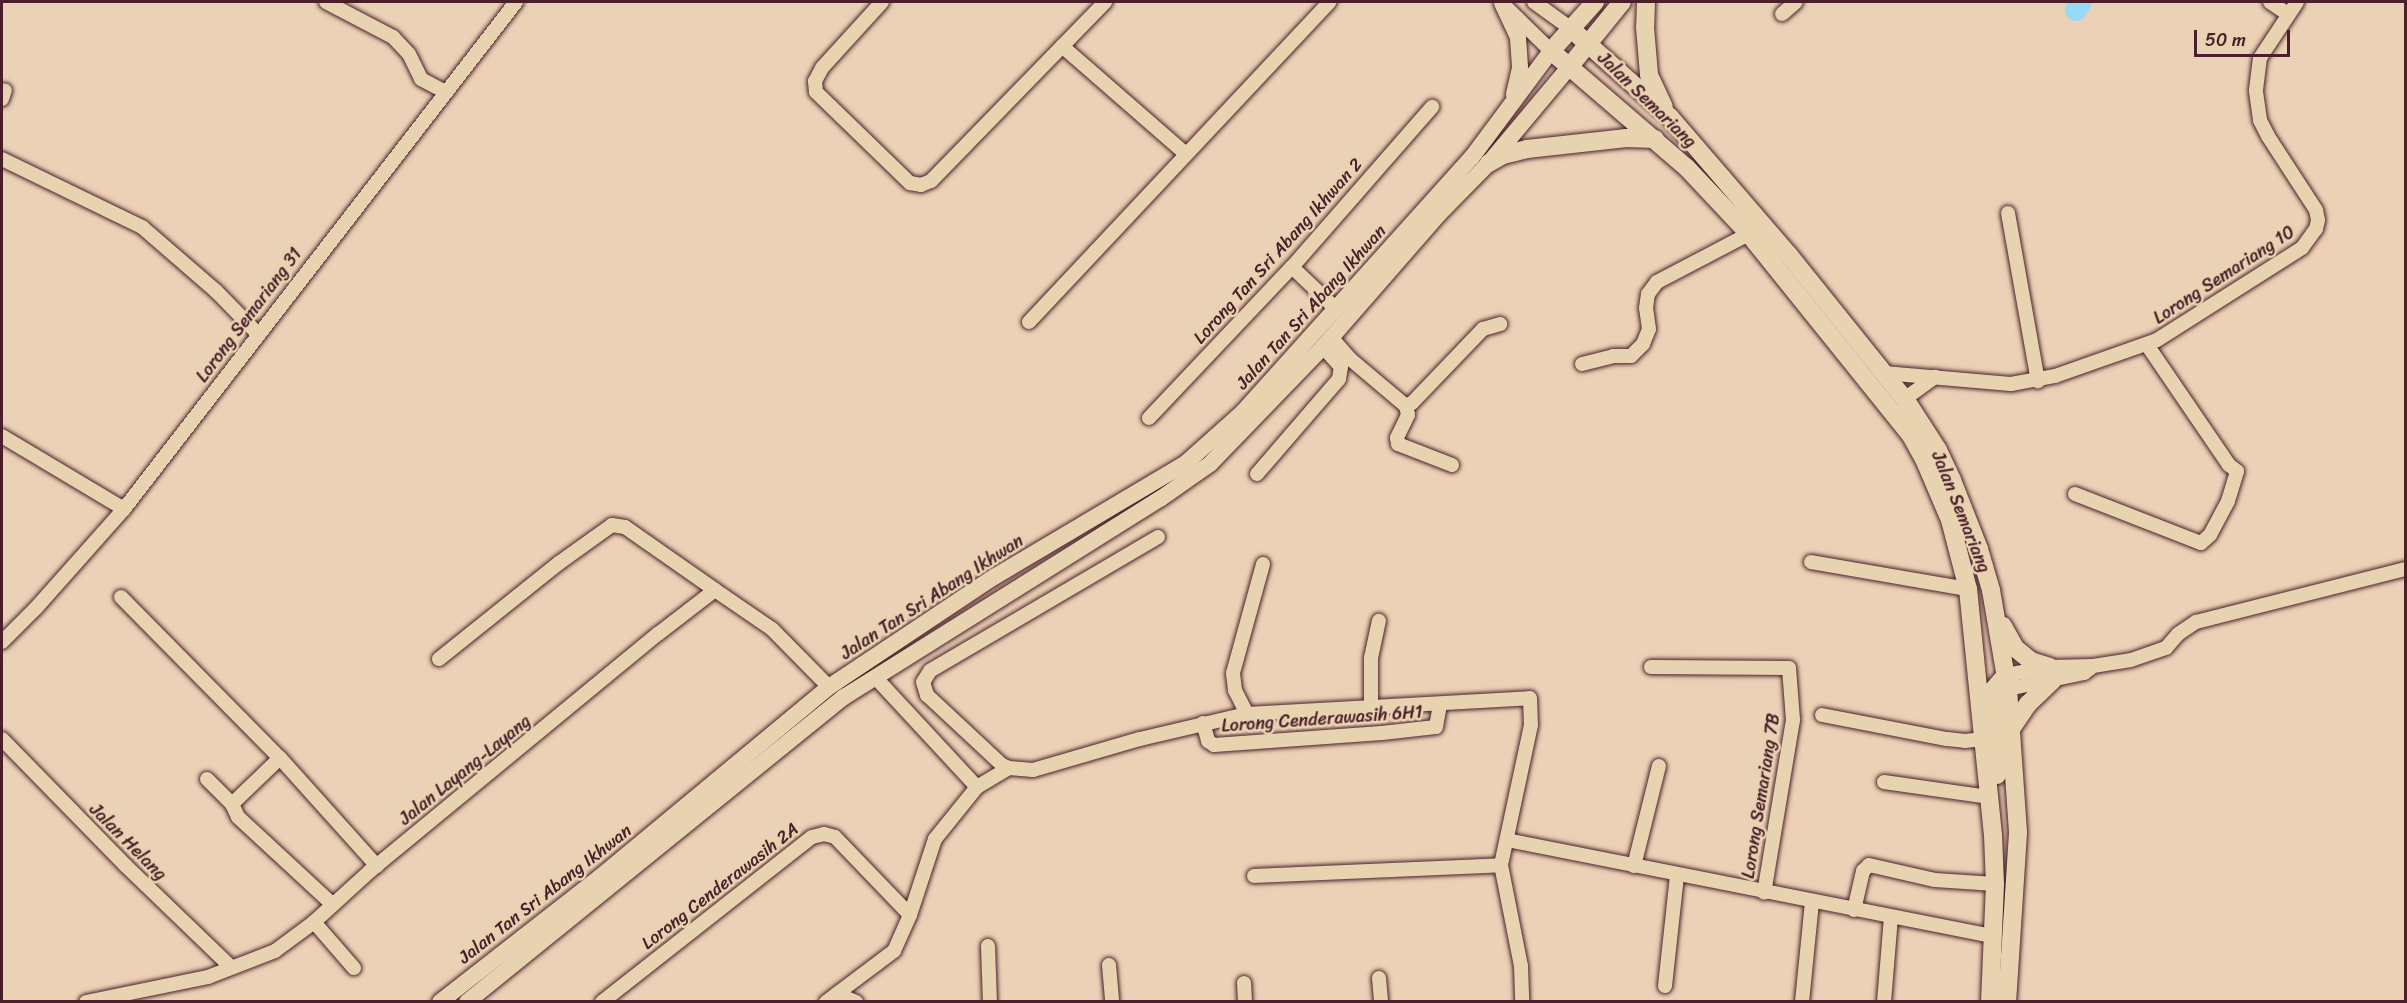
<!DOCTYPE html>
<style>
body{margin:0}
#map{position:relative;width:2407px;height:1003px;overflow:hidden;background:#ebd1b5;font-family:Sriracha,sans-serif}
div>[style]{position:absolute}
.river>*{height:22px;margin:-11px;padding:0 11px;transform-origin:11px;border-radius:11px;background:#95daf7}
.roads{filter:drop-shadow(0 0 2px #4a1f2b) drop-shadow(0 0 2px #4a1f2b)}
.minor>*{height:14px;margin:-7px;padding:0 7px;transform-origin:7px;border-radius:7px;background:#e8d3b1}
.tertiary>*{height:16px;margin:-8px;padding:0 8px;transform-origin:8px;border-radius:8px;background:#e8d3b1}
.secondary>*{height:18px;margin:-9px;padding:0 9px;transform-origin:9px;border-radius:9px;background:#e8d3b1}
span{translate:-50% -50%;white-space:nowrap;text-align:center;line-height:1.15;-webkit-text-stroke:5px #e8d3b1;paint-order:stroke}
.street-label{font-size:18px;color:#4a1f2b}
.frame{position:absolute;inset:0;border:3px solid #4a1f2b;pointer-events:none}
.scale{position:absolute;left:2194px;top:30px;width:96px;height:27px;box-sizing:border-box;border:3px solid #4a1f2b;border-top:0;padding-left:8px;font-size:18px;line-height:21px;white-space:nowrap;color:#4a1f2b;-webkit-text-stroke:4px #e8d3b1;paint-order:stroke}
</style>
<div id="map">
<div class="river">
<i style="left:2076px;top:10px;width:9px;rotate:-58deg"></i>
</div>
<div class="roads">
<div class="minor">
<i style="left:326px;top:2px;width:76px;rotate:27.6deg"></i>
<i style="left:393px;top:37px;width:23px;rotate:47deg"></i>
<i style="left:409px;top:54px;width:28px;rotate:64deg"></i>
<i style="left:421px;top:79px;width:27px;rotate:28deg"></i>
<i style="left:882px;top:2px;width:89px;rotate:132.3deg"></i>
<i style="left:822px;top:68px;width:15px;rotate:118deg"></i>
<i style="left:815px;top:81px;width:11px;rotate:85deg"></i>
<i style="left:816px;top:92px;width:131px;rotate:44.1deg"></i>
<i style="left:910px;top:183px;width:11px;rotate:10deg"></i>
<i style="left:921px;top:185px;width:11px;rotate:-22deg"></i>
<i style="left:931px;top:181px;width:250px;rotate:-45.8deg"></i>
<i style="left:1534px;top:2px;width:44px;rotate:35.8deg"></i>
<i style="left:2270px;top:2px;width:22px;rotate:34deg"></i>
<i style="left:1505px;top:6px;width:64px;rotate:44.4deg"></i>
<i style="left:1782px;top:14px;width:18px;rotate:-41deg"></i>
<i style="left:1062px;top:46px;width:164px;rotate:41.1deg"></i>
<i style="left:2px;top:99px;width:9px;rotate:-72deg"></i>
<i style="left:2px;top:159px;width:156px;rotate:25.9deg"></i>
<i style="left:142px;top:227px;width:98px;rotate:40.9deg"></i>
<i style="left:216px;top:291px;width:60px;rotate:45.7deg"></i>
<i style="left:2008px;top:213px;width:171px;rotate:79.9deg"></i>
<i style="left:1292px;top:267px;width:59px;rotate:43.6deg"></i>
<i style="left:1029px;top:322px;width:439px;rotate:-46.8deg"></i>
<i style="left:1331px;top:337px;width:28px;rotate:49deg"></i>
<i style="left:1349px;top:358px;width:75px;rotate:40.1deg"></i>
<i style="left:1406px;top:406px;width:7px;rotate:-27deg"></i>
<i style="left:1412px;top:403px;width:103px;rotate:-46.2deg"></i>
<i style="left:1483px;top:329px;width:18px;rotate:-16deg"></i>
<i style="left:1582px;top:364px;width:32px;rotate:-14deg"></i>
<i style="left:1613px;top:356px;width:18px"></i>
<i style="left:1631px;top:356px;width:17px;rotate:-45deg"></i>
<i style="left:1643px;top:344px;width:16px;rotate:-68deg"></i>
<i style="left:1649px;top:329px;width:21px;rotate:-98deg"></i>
<i style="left:1646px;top:308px;width:14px;rotate:-82deg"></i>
<i style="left:1648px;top:294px;width:15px;rotate:-53deg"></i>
<i style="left:1657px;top:282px;width:104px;rotate:-27.6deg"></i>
<i style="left:1884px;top:373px;width:127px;rotate:5deg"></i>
<i style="left:2011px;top:384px;width:45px;rotate:-10.3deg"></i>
<i style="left:2055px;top:376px;width:108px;rotate:-19.4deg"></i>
<i style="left:2157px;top:340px;width:172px;rotate:-32.4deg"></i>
<i style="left:2302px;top:248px;width:24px;rotate:-54deg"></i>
<i style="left:2316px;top:229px;width:9px;rotate:-77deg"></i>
<i style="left:2318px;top:220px;width:10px;rotate:-101deg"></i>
<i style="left:2316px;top:210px;width:88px;rotate:-123deg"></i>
<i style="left:2268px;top:136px;width:18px;rotate:-117deg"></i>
<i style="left:2260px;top:120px;width:30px;rotate:-98deg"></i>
<i style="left:2256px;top:90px;width:32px;rotate:-83deg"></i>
<i style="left:2260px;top:58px;width:67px;rotate:-56.5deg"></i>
<i style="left:1907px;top:402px;width:8px;rotate:-67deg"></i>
<i style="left:1910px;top:395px;width:31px;rotate:-36deg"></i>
<i style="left:1406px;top:406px;width:9px;rotate:77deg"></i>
<i style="left:1408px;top:415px;width:25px;rotate:116deg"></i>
<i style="left:1397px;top:438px;width:6px;rotate:81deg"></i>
<i style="left:1398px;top:444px;width:58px;rotate:21.3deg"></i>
<i style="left:1149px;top:418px;width:208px;rotate:-46.6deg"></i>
<i style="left:1292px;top:267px;width:213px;rotate:-48.8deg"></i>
<i style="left:2px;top:436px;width:142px;rotate:30.9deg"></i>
<i style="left:1257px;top:474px;width:125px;rotate:-49.2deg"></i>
<i style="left:1339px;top:379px;width:12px;rotate:-81deg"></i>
<i style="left:1341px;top:367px;width:27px;rotate:-132deg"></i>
<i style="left:2075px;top:494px;width:135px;rotate:21.3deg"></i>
<i style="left:2201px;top:543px;width:12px;rotate:-42deg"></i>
<i style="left:2210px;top:535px;width:38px;rotate:-62deg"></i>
<i style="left:2228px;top:501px;width:31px;rotate:-73deg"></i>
<i style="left:2237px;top:471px;width:10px;rotate:-143deg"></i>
<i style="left:2229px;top:465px;width:145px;rotate:-124.3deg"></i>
<i style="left:1158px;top:537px;width:264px;rotate:149.6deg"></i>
<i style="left:930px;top:671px;width:13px;rotate:122deg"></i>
<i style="left:923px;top:682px;width:14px;rotate:73deg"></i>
<i style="left:927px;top:695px;width:103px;rotate:43deg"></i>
<i style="left:1002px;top:765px;width:8px;rotate:23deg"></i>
<i style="left:1009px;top:768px;width:24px;rotate:5deg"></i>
<i style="left:1033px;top:770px;width:111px;rotate:-16.2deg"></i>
<i style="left:1140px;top:739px;width:110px;rotate:-13.2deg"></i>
<i style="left:1247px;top:714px;width:283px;rotate:-3.2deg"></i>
<i style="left:1530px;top:698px;width:27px;rotate:88deg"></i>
<i style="left:1531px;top:725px;width:143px;rotate:102.1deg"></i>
<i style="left:1501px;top:865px;width:103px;rotate:78.8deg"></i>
<i style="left:1521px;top:966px;width:36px;rotate:88deg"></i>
<i style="left:1811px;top:562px;width:159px;rotate:9.8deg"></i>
<i style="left:121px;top:597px;width:226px;rotate:45.4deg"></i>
<i style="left:280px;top:758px;width:145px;rotate:48.1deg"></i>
<i style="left:2px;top:642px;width:48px;rotate:-45deg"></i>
<i style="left:36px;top:608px;width:132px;rotate:-48.4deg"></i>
<i style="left:124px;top:509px;width:641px;rotate:-52.29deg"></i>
<i style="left:439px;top:659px;width:154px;rotate:-38.7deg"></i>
<i style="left:559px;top:563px;width:65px;rotate:-35.6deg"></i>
<i style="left:612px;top:525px;width:13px;rotate:9deg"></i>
<i style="left:625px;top:527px;width:110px;rotate:35deg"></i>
<i style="left:1651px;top:667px;width:138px;rotate:0.4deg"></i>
<i style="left:1789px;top:668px;width:52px;rotate:85.6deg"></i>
<i style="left:1793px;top:720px;width:175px;rotate:99.5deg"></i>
<i style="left:2006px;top:675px;width:45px;rotate:-10.3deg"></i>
<i style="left:2050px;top:667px;width:43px;rotate:-1.3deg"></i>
<i style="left:2093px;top:666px;width:38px;rotate:-9deg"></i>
<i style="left:2131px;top:660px;width:37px;rotate:-19deg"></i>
<i style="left:2166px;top:648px;width:18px;rotate:-49deg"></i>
<i style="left:2178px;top:634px;width:22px;rotate:-34deg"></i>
<i style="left:2196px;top:622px;width:217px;rotate:-14.2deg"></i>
<i style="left:875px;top:677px;width:150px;rotate:47.2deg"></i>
<i style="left:2008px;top:689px;width:78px;rotate:-11.9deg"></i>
<i style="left:2084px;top:673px;width:9px;rotate:-36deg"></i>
<i style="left:1371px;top:708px;width:50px;rotate:-90deg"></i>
<i style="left:1371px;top:658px;width:38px;rotate:-78deg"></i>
<i style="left:1247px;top:714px;width:27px;rotate:-117deg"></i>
<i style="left:1235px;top:690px;width:17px;rotate:-97deg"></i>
<i style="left:1233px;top:673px;width:113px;rotate:-74.6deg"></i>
<i style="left:1822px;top:715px;width:127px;rotate:10.9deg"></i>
<i style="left:1947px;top:739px;width:18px;rotate:6deg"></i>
<i style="left:1965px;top:741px;width:20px;rotate:-6deg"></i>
<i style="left:1203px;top:723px;width:19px;rotate:74deg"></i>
<i style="left:1208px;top:741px;width:7px;rotate:34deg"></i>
<i style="left:1214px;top:745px;width:168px;rotate:-4.1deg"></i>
<i style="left:1382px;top:733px;width:54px;rotate:-6.3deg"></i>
<i style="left:1436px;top:727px;width:23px;rotate:-80deg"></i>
<i style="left:2px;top:739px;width:176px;rotate:45.7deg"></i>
<i style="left:125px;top:865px;width:147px;rotate:43.9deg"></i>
<i style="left:207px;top:779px;width:35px;rotate:45deg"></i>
<i style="left:232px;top:804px;width:14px;rotate:65deg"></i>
<i style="left:238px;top:817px;width:128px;rotate:42.8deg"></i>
<i style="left:1884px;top:782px;width:107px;rotate:8.1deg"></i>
<i style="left:232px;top:804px;width:66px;rotate:-43.8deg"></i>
<i style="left:1507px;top:840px;width:495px;rotate:11.2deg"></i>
<i style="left:1634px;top:866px;width:103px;rotate:-76deg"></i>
<i style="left:1254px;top:876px;width:247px;rotate:-2.5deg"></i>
<i style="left:1854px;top:910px;width:40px;rotate:-77deg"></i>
<i style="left:1863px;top:871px;width:8px;rotate:-45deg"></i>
<i style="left:1869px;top:865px;width:68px;rotate:12.8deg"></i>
<i style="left:1935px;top:880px;width:60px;rotate:3.8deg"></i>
<i style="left:314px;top:922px;width:61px;rotate:49deg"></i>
<i style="left:988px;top:946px;width:56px;rotate:88deg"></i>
<i style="left:1109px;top:965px;width:37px;rotate:85deg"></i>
<i style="left:1379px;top:978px;width:24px;rotate:85deg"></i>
<i style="left:1244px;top:983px;width:19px;rotate:87deg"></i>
<i style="left:1665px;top:986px;width:112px;rotate:-83.8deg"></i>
<i style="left:837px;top:994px;width:21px;rotate:23deg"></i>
<i style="left:86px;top:1002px;width:125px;rotate:-11.6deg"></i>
<i style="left:208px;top:977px;width:72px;rotate:-21.2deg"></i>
<i style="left:275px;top:951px;width:49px;rotate:-36.6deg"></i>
<i style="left:314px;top:922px;width:76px;rotate:-42.3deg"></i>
<i style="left:370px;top:871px;width:373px;rotate:-39.5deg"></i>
<i style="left:658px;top:634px;width:72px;rotate:-37.7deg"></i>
<i style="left:715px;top:590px;width:69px;rotate:34.4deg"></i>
<i style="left:772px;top:629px;width:81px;rotate:45.5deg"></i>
<i style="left:602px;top:1002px;width:267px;rotate:-38.2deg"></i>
<i style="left:812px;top:837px;width:12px;rotate:-14deg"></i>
<i style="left:824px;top:834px;width:11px;rotate:15deg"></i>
<i style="left:835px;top:837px;width:108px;rotate:46.1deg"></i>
<i style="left:826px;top:1002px;width:85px;rotate:-36.9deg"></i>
<i style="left:894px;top:951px;width:39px;rotate:-66deg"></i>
<i style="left:910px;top:915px;width:80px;rotate:-71.8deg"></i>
<i style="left:935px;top:839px;width:67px;rotate:-51.1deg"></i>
<i style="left:977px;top:787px;width:37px;rotate:-31deg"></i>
<i style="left:1802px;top:1002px;width:100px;rotate:-84.3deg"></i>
<i style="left:1884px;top:1002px;width:85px;rotate:-85.3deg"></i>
</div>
<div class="tertiary">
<i style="left:1502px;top:3px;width:38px;rotate:65deg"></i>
<i style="left:1518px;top:38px;width:30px;rotate:86deg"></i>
<i style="left:1520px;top:68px;width:27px;rotate:103deg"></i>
<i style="left:440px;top:1002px;width:203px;rotate:-38deg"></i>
<i style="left:600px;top:877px;width:298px;rotate:-39.7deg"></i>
<i style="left:829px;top:687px;width:198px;rotate:-33.7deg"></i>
<i style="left:994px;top:577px;width:223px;rotate:-30.7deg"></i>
<i style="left:1186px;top:463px;width:76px;rotate:-41.8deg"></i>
<i style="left:1243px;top:412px;width:343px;rotate:-48.1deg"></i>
<i style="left:1472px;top:157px;width:132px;rotate:-53.3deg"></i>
<i style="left:467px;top:1002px;width:485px;rotate:-39deg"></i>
<i style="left:844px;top:697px;width:373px;rotate:-32.1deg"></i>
<i style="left:1160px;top:499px;width:61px;rotate:-35deg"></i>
<i style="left:1210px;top:464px;width:163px;rotate:-46deg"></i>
<i style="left:1323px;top:347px;width:175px;rotate:-48.9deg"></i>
<i style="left:1438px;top:215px;width:73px;rotate:-45.6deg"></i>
<i style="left:1489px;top:163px;width:126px;rotate:-50.1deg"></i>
</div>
<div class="secondary">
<i style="left:1595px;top:2px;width:66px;rotate:131.9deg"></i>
<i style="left:1551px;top:51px;width:179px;rotate:40.7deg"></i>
<i style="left:1687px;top:168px;width:91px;rotate:46.8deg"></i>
<i style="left:1749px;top:234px;width:257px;rotate:51.2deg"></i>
<i style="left:1910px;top:434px;width:29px;rotate:61deg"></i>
<i style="left:1924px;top:459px;width:66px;rotate:66.9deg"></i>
<i style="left:1950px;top:520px;width:71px;rotate:75.4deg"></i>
<i style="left:1968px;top:589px;width:247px;rotate:84.2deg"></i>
<i style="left:1993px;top:835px;width:49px;rotate:87.7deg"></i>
<i style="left:1995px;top:884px;width:118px;rotate:92.4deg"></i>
<i style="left:1646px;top:2px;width:25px;rotate:92deg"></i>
<i style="left:1645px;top:27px;width:48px;rotate:85.2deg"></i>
<i style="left:1649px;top:75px;width:35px;rotate:65deg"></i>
<i style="left:1570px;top:28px;width:134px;rotate:41.7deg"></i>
<i style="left:1670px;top:117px;width:181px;rotate:49.3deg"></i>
<i style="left:1788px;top:254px;width:190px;rotate:51.2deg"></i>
<i style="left:1907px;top:402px;width:57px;rotate:57.1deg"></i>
<i style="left:1938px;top:450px;width:33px;rotate:65deg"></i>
<i style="left:1952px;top:480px;width:74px;rotate:68.6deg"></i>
<i style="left:1979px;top:549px;width:43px;rotate:73.7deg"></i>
<i style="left:1991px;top:590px;width:100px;rotate:80.3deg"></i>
<i style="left:2008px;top:689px;width:144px;rotate:86deg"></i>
<i style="left:2018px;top:833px;width:169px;rotate:93.7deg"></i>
<i style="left:1570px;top:66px;width:82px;rotate:-50.9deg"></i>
<i style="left:1489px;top:163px;width:16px;rotate:-30deg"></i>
<i style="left:1503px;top:155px;width:25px;rotate:-14deg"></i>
<i style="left:1527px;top:149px;width:100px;rotate:-6.3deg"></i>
<i style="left:1626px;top:138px;width:29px;rotate:2deg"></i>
<i style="left:2003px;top:626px;width:25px;rotate:61deg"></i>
<i style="left:2015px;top:648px;width:21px;rotate:39deg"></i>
<i style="left:2031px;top:661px;width:20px;rotate:18deg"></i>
<i style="left:2011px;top:729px;width:30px;rotate:-56deg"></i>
<i style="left:2028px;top:704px;width:35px;rotate:-44deg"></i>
<i style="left:1997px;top:775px;width:27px;rotate:-86deg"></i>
<i style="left:1999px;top:748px;width:58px;rotate:-95.9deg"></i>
<i style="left:1993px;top:690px;width:20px;rotate:-49deg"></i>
</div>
</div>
<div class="street-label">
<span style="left:1647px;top:100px;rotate:44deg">Jalan Semariang</span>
<span style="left:1278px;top:251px;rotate:-48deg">Lorong Tan Sri Abang Ikhwan 2</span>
<span style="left:2224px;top:275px;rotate:-33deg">Lorong Semariang 10</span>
<span style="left:1311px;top:307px;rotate:-48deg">Jalan Tan Sri Abang Ikhwan</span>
<span style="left:249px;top:315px;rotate:-53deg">Lorong Semariang 31</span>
<span style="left:1961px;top:512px;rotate:68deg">Jalan Semariang</span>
<span style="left:932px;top:597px;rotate:-33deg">Jalan Tan Sri Abang Ikhwan</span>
<span style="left:1322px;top:719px;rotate:-4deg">Lorong Cenderawasih 6H1</span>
<span style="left:465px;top:770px;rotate:-39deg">Jalan Layang-Layang</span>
<span style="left:1761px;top:796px;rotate:-81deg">Lorong Semariang 7B</span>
<span style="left:128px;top:842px;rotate:45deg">Jalan Helang</span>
<span style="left:720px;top:886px;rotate:-38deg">Lorong Cenderawasih 2A</span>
<span style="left:545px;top:894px;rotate:-38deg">Jalan Tan Sri Abang Ikhwan</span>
</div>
<div class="frame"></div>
<div class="scale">50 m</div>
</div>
